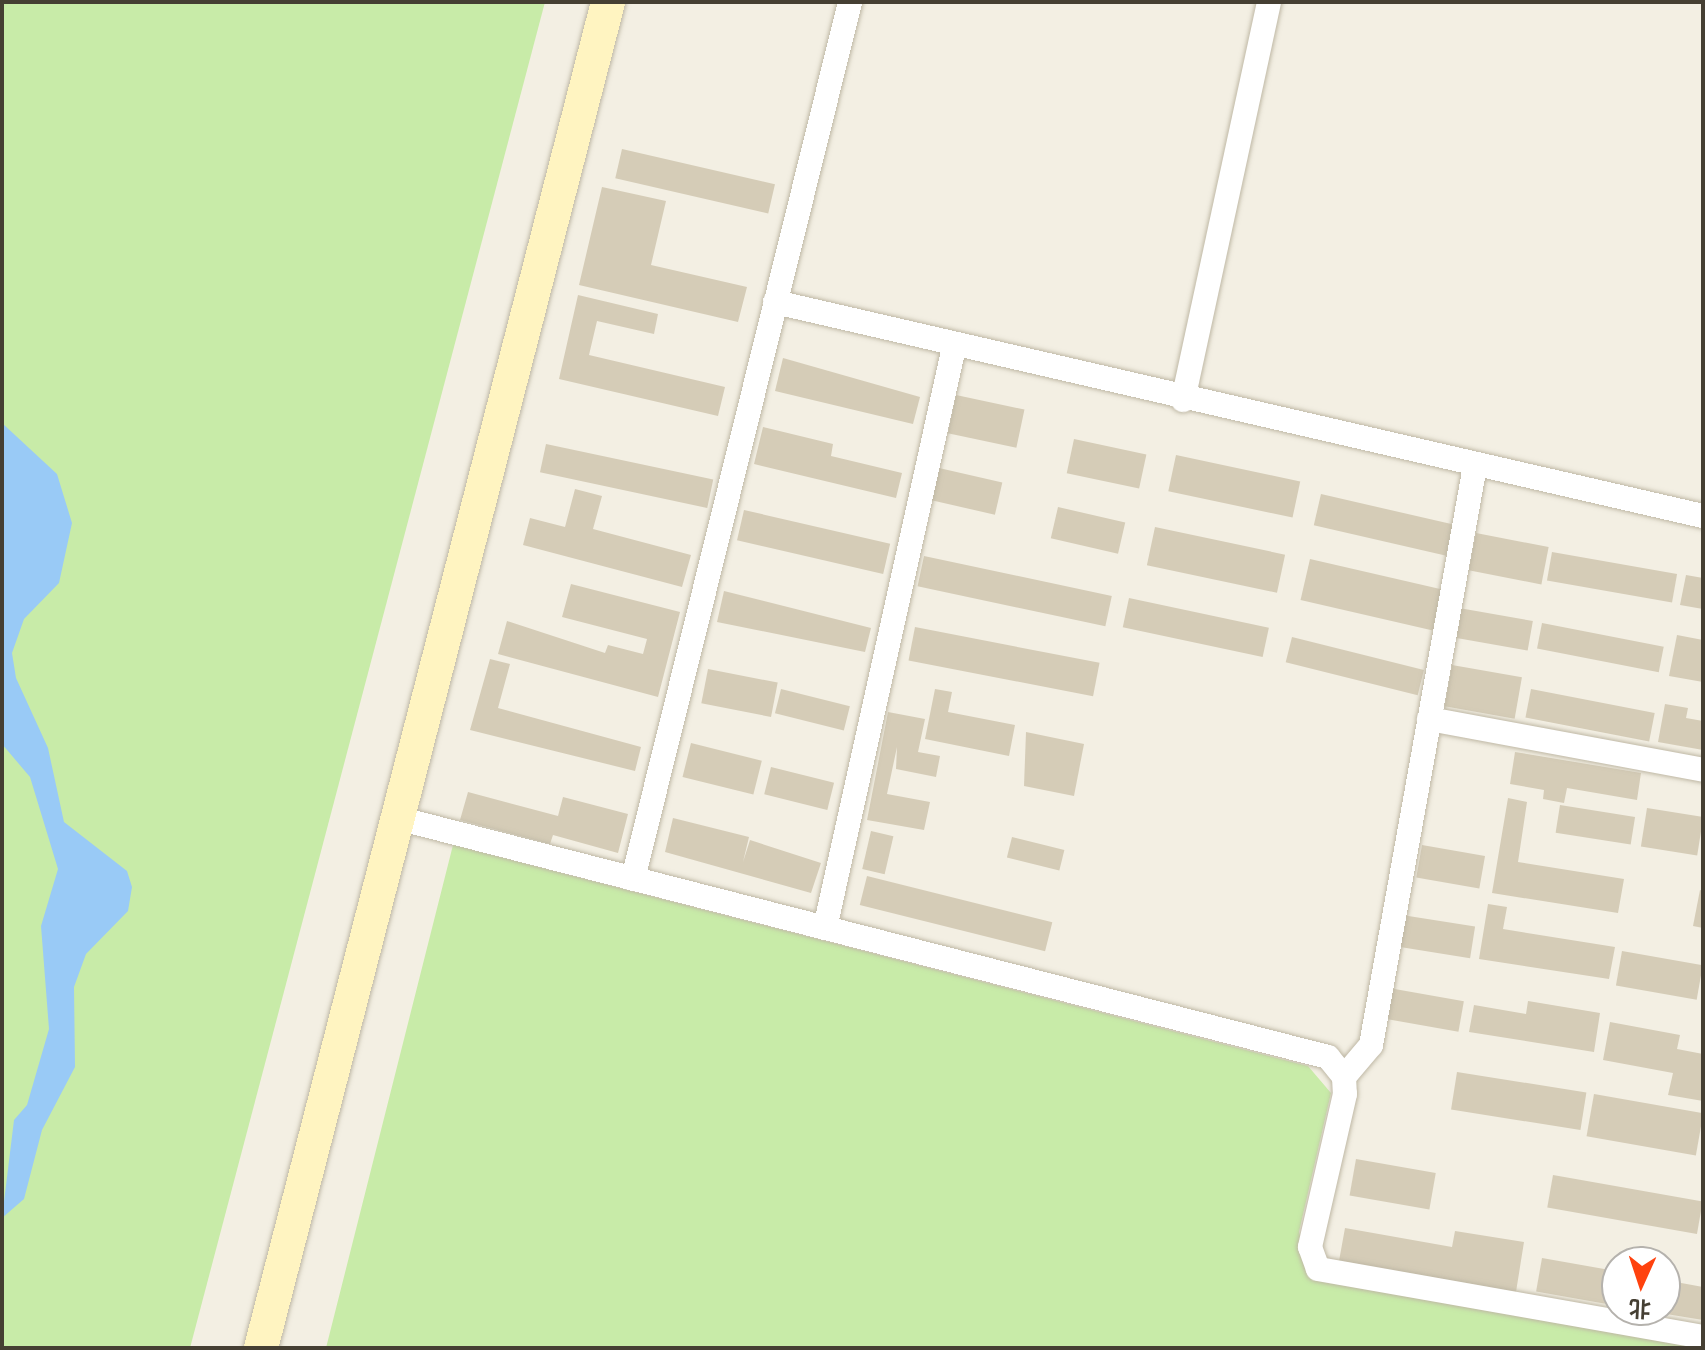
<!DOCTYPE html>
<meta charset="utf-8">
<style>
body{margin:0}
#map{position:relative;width:1705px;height:1350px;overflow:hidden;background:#f3efe3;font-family:Signika,"Noto Sans SC",sans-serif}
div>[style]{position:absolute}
.green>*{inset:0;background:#c8eba8}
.water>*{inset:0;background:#99caf6}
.building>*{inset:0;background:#d5ccb7;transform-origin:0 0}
.roads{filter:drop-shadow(0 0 2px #bfb8a5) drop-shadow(0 0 2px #bfb8a5)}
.street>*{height:24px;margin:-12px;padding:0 12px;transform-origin:12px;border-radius:12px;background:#fff}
.secondary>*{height:34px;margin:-17px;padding:0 17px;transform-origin:17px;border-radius:17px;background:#fff4c1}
span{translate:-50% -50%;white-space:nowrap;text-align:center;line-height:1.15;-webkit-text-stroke:6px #fff;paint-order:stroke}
.frame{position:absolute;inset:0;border:4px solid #453f33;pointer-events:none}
.north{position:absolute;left:1601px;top:1246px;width:80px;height:80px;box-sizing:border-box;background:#fff;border:2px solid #b5b2ad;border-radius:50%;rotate:183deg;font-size:22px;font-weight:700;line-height:32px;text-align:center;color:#453f33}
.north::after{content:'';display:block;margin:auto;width:28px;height:36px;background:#ff420e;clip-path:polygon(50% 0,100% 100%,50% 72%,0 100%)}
</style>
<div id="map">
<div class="green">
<i style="clip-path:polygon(2px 2px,545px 2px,190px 1348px,2px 1348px)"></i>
<i style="clip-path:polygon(453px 845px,1308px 1066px,1331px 1093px,1299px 1232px,1309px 1270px,1703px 1348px,326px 1348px)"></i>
</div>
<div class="water">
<i style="clip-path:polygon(2px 423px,57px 474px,72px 523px,59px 583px,24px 619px,12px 653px,16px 678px,48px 748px,64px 822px,127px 871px,132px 887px,128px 911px,86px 954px,74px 987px,75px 1067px,42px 1130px,24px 1199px,2px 1218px,14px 1120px,27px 1105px,49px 1029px,41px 926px,58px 869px,30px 777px,2px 744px)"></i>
</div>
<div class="building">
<i style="left:622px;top:149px;width:157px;height:30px;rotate:13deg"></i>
<i style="clip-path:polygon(602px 187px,666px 201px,651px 265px,747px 287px,738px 322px,579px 285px)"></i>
<i style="clip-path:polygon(578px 295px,658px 314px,654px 334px,597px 321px,589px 355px,725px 387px,718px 416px,559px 379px)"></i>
<i style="clip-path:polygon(783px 358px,920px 397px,913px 424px,775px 391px)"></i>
<i style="left:956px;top:395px;width:70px;height:39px;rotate:12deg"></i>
<i style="clip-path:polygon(763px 427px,833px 444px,831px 456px,902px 473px,896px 498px,754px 464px)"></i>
<i style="left:1074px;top:439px;width:74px;height:35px;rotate:12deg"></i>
<i style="left:546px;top:444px;width:171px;height:29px;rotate:12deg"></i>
<i style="left:1176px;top:455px;width:127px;height:37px;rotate:12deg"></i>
<i style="left:939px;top:468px;width:65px;height:33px;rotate:13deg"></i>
<i style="clip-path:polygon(575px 489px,602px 496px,593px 529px,691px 555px,682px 587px,523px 545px,530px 518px,565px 527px)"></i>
<i style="left:1321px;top:494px;width:136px;height:32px;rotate:13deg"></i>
<i style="left:1058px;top:507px;width:69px;height:32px;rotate:13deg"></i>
<i style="left:744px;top:510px;width:150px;height:31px;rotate:13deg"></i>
<i style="left:1155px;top:527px;width:133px;height:39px;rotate:12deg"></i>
<i style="left:1476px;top:533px;width:74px;height:38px;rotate:11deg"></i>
<i style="left:1552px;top:552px;width:127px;height:29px;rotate:10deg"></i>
<i style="left:924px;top:556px;width:192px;height:31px;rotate:12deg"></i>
<i style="left:1310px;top:559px;width:138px;height:42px;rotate:13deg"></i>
<i style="clip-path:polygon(1686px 575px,1703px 578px,1703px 609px,1680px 605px)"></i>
<i style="clip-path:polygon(571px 584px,680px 612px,658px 697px,498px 654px,507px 621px,605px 653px,608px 645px,643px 654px,647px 639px,562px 617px)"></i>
<i style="clip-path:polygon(724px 591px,871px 628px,865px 652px,717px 622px)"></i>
<i style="left:1129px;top:598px;width:143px;height:30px;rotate:12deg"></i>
<i style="left:1459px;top:608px;width:75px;height:30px;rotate:10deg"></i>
<i style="left:1542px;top:623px;width:124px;height:26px;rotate:11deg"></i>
<i style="left:915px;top:627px;width:188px;height:34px;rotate:11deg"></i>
<i style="clip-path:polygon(1677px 635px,1703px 640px,1703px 682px,1669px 676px)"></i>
<i style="left:1292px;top:637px;width:136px;height:26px;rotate:14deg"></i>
<i style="clip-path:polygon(490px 659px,510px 664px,498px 708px,641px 747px,635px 771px,470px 730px)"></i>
<i style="left:1452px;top:665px;width:71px;height:42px;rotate:10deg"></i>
<i style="left:708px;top:669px;width:71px;height:35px;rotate:11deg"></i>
<i style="left:781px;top:689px;width:71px;height:25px;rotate:14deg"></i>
<i style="clip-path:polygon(935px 689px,952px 692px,948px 712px,1015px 725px,1009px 756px,925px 739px)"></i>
<i style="left:1531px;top:689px;width:126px;height:29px;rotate:11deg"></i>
<i style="clip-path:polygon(1665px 704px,1688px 708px,1686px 718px,1703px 721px,1703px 750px,1658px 742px)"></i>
<i style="clip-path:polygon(888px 712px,925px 719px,918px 752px,940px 756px,936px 777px,896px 769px,897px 747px,887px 794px,930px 802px,924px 830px,867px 820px)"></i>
<i style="clip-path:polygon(1026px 732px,1084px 744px,1074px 796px,1024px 786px)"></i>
<i style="left:691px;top:743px;width:73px;height:35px;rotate:14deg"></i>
<i style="clip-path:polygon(1515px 752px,1641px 773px,1637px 800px,1567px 788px,1564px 803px,1543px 799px,1544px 790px,1510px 784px)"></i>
<i style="left:771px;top:767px;width:65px;height:28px;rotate:14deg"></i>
<i style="clip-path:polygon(468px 792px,558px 816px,563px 797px,628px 814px,618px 853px,553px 835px,550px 844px,460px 820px)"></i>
<i style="clip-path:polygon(1508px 798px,1527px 802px,1518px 862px,1624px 879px,1618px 913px,1492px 893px)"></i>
<i style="left:1560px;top:805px;width:76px;height:28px;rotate:9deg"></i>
<i style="left:1647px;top:808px;width:57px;height:39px;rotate:9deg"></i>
<i style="clip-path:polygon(673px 818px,749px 837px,743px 862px,750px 840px,821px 863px,811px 893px,665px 852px)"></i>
<i style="left:871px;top:831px;width:23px;height:39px;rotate:13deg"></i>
<i style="left:1012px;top:837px;width:54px;height:21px;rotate:14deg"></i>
<i style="left:1422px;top:845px;width:64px;height:33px;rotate:10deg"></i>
<i style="left:867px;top:876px;width:191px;height:30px;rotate:14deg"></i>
<i style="clip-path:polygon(1700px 890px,1703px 891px,1703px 928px,1693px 926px)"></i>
<i style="clip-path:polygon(1488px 904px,1507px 907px,1503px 929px,1615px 947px,1609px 979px,1479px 959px)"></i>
<i style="left:1402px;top:915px;width:74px;height:32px;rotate:9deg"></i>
<i style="left:1622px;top:951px;width:82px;height:35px;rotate:10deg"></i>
<i style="left:1389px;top:988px;width:76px;height:31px;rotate:10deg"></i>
<i style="clip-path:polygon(1528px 1001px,1600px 1013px,1594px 1052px,1469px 1032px,1474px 1005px,1526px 1014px)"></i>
<i style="clip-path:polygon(1610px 1022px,1680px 1035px,1677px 1049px,1703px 1054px,1703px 1101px,1668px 1095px,1673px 1073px,1603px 1060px)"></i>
<i style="left:1457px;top:1072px;width:131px;height:38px;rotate:9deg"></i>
<i style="left:1594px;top:1094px;width:111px;height:43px;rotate:10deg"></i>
<i style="left:1356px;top:1159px;width:81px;height:37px;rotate:10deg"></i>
<i style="left:1553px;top:1175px;width:152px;height:33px;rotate:10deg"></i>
<i style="clip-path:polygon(1345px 1228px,1452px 1247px,1455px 1231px,1524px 1242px,1516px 1292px,1339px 1261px)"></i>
<i style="left:1542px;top:1258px;width:76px;height:34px;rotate:10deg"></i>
<i style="clip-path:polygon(1665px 1280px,1703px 1287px,1703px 1320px,1654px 1312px,1665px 1310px)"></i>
</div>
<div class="roads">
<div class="street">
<i style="left:775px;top:302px;width:952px;rotate:12.99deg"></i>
<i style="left:1183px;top:400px;width:407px;rotate:-77.8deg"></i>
<i style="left:1429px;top:719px;width:279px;rotate:10.5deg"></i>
<i style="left:401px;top:819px;width:957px;rotate:14.4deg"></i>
<i style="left:1328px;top:1057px;width:26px;rotate:51deg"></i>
<i style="left:1344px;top:1077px;width:17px;rotate:87deg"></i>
<i style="left:1345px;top:1094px;width:157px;rotate:102.9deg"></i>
<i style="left:1310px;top:1247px;width:23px;rotate:70deg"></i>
<i style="left:1318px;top:1269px;width:391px;rotate:10deg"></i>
<i style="left:633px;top:879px;width:903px;rotate:-76.1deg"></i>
<i style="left:825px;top:928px;width:595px;rotate:-77.48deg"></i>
<i style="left:1344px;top:1077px;width:42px;rotate:-49.8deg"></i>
<i style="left:1371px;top:1045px;width:588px;rotate:-79.82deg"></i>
</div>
<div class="secondary">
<i style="left:261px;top:1348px;width:1390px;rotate:-75.54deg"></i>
</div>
</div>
<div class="frame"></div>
<div class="north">北</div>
</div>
